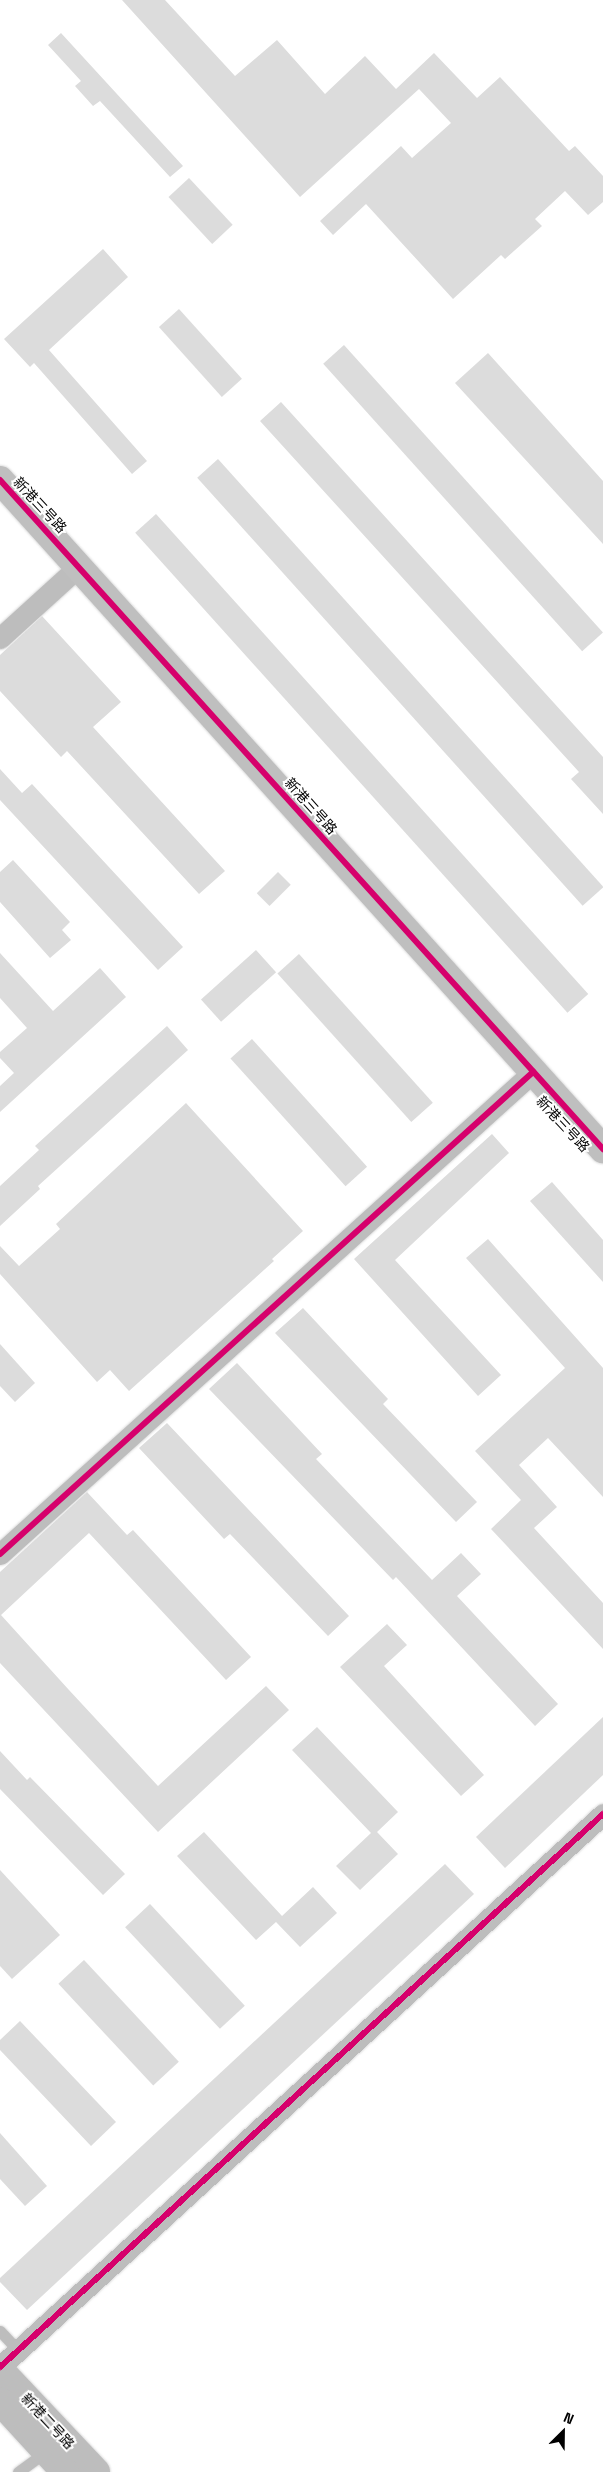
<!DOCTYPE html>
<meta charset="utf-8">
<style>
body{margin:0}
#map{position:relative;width:603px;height:2472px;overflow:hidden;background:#fff;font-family:"Space Grotesk","Noto Sans SC",sans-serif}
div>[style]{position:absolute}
.building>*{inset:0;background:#dcdcdc;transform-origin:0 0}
.roads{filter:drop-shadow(0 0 1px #dbdbdb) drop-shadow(0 0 1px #dbdbdb)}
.lane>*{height:11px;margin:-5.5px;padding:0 5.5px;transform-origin:5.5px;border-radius:5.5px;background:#bdbdbd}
.street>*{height:21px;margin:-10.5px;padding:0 10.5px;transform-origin:10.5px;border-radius:10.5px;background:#bdbdbd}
.secondary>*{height:28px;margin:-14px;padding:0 14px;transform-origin:14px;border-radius:14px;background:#bfbfbf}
.primary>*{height:28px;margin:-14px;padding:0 14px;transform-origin:14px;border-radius:14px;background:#bdbdbd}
.cycleway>*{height:6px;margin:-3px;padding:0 3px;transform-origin:3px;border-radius:3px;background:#d6006c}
span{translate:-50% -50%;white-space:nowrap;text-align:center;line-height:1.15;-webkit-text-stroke:4px #fff;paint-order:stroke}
.street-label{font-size:14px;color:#000}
.north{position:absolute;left:538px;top:2407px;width:50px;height:50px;-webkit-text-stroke:4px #fff;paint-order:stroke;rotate:23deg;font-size:14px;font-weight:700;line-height:20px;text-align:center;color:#000}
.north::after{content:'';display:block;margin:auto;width:18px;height:22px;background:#000;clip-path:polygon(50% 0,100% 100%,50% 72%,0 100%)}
</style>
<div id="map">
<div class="building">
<i style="clip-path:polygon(122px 0,165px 0,235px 76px,277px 40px,325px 94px,365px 56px,396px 89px,434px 53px,477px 98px,500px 77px,569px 151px,575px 146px,603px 176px,603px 202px,588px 215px,565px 191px,535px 219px,542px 226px,505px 259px,501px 255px,453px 299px,366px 204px,333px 235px,320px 221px,401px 146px,412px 158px,451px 123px,419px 89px,300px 197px)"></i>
<i style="clip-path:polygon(61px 33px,183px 166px,170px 177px,100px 101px,93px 106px,75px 86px,81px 81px,48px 45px)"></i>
<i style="left:189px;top:178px;width:64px;height:28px;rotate:47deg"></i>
<i style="clip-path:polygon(103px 249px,128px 277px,49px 350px,147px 461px,132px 474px,34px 363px,30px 367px,4px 339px)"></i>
<i style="left:179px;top:309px;width:94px;height:27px;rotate:48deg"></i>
<i style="left:344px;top:345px;width:387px;height:28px;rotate:48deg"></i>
<i style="clip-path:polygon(488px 353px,603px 481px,603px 544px,455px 383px)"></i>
<i style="clip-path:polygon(281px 402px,603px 757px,603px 814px,571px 779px,579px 772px,260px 421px)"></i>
<i style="left:218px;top:459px;width:576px;height:28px;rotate:48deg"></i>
<i style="left:156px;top:514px;width:646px;height:28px;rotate:48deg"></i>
<i style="clip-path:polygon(42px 616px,121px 702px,93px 727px,225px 871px,199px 894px,67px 751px,61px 757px,0 691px,0 655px)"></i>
<i style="clip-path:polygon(0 769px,22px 793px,32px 784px,183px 947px,158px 970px,0 800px)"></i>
<i style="clip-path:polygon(13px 860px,70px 922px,62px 930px,71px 940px,50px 958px,0 902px,0 872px)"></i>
<i style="left:278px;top:872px;width:18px;height:30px;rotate:45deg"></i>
<i style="left:256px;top:950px;width:30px;height:74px;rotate:48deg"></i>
<i style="clip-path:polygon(0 953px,53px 1011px,100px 968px,126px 997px,0 1112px,0 1086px,14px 1073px,0 1058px,0 1052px,27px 1028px,0 998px)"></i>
<i style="left:299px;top:954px;width:200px;height:29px;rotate:48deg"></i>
<i style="clip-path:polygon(167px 1026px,188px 1050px,38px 1186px,40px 1189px,0 1226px,0 1186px,39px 1150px,35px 1146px)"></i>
<i style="left:252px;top:1039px;width:172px;height:29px;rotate:48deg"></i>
<i style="clip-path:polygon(186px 1103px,303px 1231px,272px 1259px,274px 1261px,129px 1391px,110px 1370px,97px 1382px,0 1274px,0 1246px,19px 1266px,60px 1229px,56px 1224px)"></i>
<i style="clip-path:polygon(492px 1134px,509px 1153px,395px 1260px,501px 1375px,478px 1396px,354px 1259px)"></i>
<i style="clip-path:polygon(552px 1182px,603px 1240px,603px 1282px,530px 1201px)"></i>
<i style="clip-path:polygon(488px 1239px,603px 1368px,603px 1497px,548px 1438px,519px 1465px,557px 1507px,534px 1528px,603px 1603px,603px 1649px,491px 1529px,521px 1500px,475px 1451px,565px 1368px,466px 1258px)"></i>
<i style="clip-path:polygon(303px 1308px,388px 1399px,383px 1404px,477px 1502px,456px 1522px,275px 1333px)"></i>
<i style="clip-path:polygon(0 1344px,35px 1383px,15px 1402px,0 1386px)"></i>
<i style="clip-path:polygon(237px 1363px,322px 1454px,316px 1459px,432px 1580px,461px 1553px,481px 1574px,457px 1596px,558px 1704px,535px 1726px,396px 1577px,393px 1580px,209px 1389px)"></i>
<i style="clip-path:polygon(167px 1423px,349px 1616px,328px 1636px,230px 1534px,224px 1539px,139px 1448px)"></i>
<i style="clip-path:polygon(87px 1492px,127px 1535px,133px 1530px,251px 1657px,226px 1680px,89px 1533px,1px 1615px,69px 1690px,158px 1786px,266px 1686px,289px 1710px,158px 1832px,0 1663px,0 1572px)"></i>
<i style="clip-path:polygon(387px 1624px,407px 1645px,384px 1666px,484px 1775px,461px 1796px,340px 1667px)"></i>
<i style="clip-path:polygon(603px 1717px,603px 1775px,505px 1868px,476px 1837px)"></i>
<i style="clip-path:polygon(317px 1727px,398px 1812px,377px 1832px,398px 1854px,360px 1890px,336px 1866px,371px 1833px,292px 1750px)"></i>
<i style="clip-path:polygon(0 1751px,27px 1780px,30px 1777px,125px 1874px,103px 1895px,0 1789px)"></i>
<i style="clip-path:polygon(204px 1832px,282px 1916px,313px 1887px,337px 1913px,300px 1947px,276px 1922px,256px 1940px,177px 1856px)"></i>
<i style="clip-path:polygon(445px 1864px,474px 1894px,27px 2310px,0 2282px,0 2278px)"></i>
<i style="clip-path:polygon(0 1870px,60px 1935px,12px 1979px,0 1966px)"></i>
<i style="left:150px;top:1904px;width:139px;height:34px;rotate:47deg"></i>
<i style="left:84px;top:1960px;width:139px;height:35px;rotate:47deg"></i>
<i style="clip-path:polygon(20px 2021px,116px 2122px,91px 2146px,0 2050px,0 2040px)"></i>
<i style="clip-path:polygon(0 2133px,47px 2186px,25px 2206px,0 2179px)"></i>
</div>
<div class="roads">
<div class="lane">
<i style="left:0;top:2331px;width:26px;rotate:47deg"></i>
<i style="left:18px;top:2472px;width:34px;rotate:-36deg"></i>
</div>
<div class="street">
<i style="left:0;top:638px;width:107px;rotate:-42.3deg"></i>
<i style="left:0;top:1554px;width:719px;rotate:-42.12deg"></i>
<i style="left:0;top:2367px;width:818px;rotate:-42.52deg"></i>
</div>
<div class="secondary">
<i style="left:0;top:480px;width:901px;rotate:47.97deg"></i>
</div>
<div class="primary">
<i style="left:0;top:2370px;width:140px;rotate:46.7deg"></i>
<i style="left:0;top:2401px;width:96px;rotate:47.5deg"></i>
</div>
</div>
<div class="cycleway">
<i style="left:0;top:480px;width:901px;rotate:47.97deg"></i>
<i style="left:0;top:1554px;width:719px;rotate:-42.12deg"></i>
<i style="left:0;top:2367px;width:818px;rotate:-42.52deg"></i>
</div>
<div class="street-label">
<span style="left:40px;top:505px;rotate:47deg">新港三号路</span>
<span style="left:311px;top:806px;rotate:48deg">新港三号路</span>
<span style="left:563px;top:1124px;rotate:47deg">新港三号路</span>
<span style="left:48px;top:2421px;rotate:47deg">新港二号路</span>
</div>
<div class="north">N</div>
</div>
